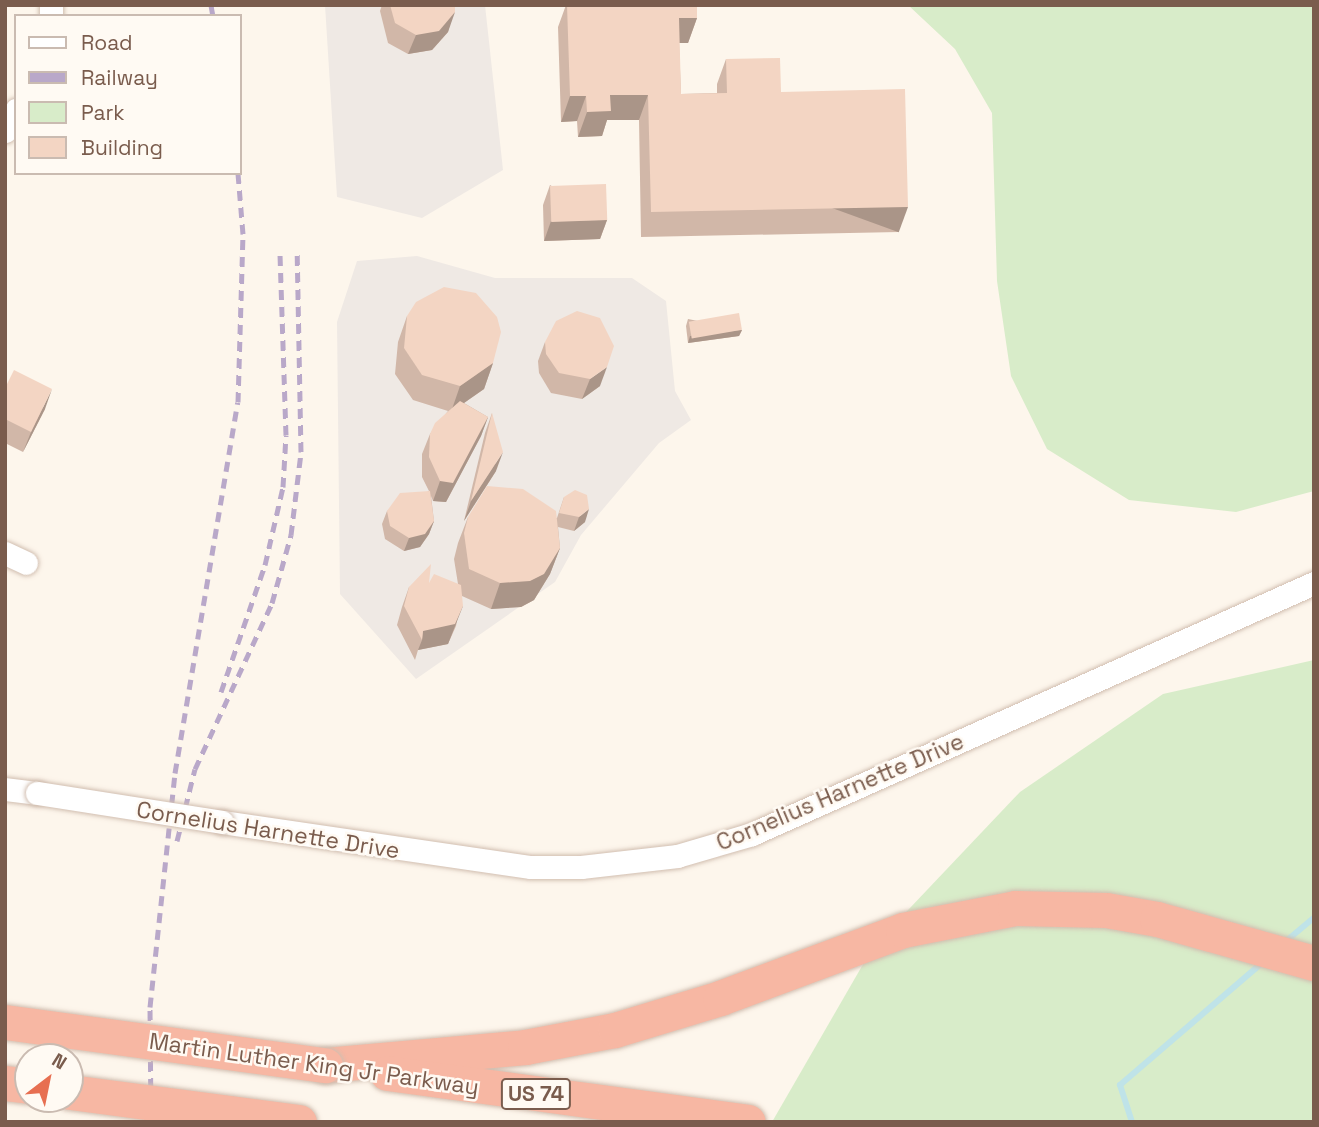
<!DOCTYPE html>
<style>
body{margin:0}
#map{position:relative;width:1319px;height:1127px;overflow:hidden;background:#fdf6ec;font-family:"Space Grotesk",sans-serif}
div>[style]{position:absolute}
.industrial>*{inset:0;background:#efe9e4}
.green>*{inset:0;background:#d8ecc9}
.stream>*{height:6px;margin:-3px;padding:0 3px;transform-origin:3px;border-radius:3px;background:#bfe3e8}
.roads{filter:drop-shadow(0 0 2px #d1beb0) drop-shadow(0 0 2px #d1beb0)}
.minor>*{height:23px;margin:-11.5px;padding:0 11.5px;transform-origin:11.5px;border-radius:11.5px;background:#fff}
.highway>*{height:35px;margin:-17.5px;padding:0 17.5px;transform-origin:17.5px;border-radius:17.5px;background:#f7b7a3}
.rail>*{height:5px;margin-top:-2.5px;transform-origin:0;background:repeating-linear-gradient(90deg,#b9a8c9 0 10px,transparent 0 17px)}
.bridges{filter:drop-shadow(0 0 2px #d1beb0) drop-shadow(0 0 2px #d1beb0)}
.minor-bridge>*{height:23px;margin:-11.5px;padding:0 11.5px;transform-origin:11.5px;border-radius:11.5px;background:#fff}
.highway-bridge>*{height:35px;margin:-17.5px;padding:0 17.5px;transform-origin:17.5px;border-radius:17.5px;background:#f7b7a3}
.wall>*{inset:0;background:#d1b7a8}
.shaded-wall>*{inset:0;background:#aa9588;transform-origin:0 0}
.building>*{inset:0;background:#f3d5c3;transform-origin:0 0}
span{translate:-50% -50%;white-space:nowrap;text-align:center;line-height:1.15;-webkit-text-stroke:5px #fffaf3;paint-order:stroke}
.shield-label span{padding:2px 5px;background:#fffaf3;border:2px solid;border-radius:5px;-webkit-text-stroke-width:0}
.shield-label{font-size:21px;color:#7a5c4d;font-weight:700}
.street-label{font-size:23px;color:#7a5c4d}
.frame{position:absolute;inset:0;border:7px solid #7a5c4d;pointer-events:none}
.legend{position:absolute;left:14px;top:14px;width:228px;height:161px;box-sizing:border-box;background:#fffaf3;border:2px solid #cabbb1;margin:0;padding:9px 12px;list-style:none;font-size:21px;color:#7a5c4d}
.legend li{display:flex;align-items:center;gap:14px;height:35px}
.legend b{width:35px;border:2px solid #cabbb1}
.north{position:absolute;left:14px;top:1043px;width:70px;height:70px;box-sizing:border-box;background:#fffaf3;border:2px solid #cabbb1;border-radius:50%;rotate:32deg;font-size:19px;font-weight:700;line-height:28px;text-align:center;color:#7a5c4d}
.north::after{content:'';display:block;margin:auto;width:24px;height:32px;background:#e76f51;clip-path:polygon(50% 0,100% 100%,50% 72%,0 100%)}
</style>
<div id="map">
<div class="industrial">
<i style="clip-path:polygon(325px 5px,485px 5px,503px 170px,422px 218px,337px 197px)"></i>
<i style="clip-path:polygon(417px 256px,495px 278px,632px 278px,666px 301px,675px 391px,691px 420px,659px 443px,581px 535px,555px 582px,416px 679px,340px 594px,337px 322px,357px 261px)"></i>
</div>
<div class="green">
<i style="clip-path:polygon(908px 5px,1314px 5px,1314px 491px,1236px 512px,1129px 500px,1047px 449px,1011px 376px,997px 281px,992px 113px,955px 49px)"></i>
<i style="clip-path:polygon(1314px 660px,1314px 1122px,772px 1122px,873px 947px,1020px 792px,1163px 694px)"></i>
</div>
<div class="stream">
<i style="left:1285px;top:942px;width:38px;rotate:-40deg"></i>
<i style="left:1132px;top:1122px;width:39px;rotate:-108deg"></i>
<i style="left:1120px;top:1085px;width:190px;rotate:-40.7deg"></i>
</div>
<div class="roads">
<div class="minor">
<i style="left:51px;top:16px;width:11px;rotate:-90deg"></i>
<i style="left:5px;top:131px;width:24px;rotate:-62deg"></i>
<i style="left:5px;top:553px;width:23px;rotate:25deg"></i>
<i style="left:5px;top:789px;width:32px;rotate:7deg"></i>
<i style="left:222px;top:822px;width:312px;rotate:8.3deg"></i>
<i style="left:531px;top:867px;width:50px"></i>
<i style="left:581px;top:867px;width:97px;rotate:-6.5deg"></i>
<i style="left:677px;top:856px;width:78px;rotate:-16.3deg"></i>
<i style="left:752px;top:834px;width:616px;rotate:-24.07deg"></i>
</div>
<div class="highway">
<i style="left:325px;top:1065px;width:201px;rotate:-5.1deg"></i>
<i style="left:525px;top:1047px;width:92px;rotate:-10.7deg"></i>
<i style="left:615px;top:1030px;width:110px;rotate:-16.9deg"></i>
<i style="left:720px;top:998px;width:195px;rotate:-20.4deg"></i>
<i style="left:903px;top:930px;width:114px;rotate:-11.1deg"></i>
<i style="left:1015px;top:908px;width:91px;rotate:1.3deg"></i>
<i style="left:1106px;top:910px;width:52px;rotate:10deg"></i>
<i style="left:1157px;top:919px;width:163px;rotate:15.7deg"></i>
<i style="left:387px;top:1073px;width:364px;rotate:7.7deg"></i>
<i style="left:5px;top:1083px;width:23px;rotate:7deg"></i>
</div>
</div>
<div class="rail">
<i style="left:211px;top:5px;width:11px;rotate:80deg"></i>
<i style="left:221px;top:692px;width:134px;rotate:-70.9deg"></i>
<i style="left:265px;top:565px;width:80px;rotate:-77deg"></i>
<i style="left:283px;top:487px;width:52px;rotate:-86.7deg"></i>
<i style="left:286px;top:435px;width:184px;rotate:-91.9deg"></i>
<i style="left:177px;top:841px;width:74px;rotate:-76deg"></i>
<i style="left:195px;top:769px;width:183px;rotate:-65.1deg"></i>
<i style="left:272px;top:603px;width:71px;rotate:-74.4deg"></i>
<i style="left:291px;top:535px;width:84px;rotate:-83.1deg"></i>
<i style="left:301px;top:452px;width:201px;rotate:-91.1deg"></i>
<i style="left:151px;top:1122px;width:115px;rotate:-90.5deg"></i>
<i style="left:150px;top:1007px;width:235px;rotate:-83.9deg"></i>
<i style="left:175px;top:773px;width:376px;rotate:-80.4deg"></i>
<i style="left:238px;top:402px;width:168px;rotate:-88.3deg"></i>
<i style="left:243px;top:234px;width:61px;rotate:-94.7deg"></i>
</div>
<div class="bridges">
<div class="minor-bridge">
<i style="left:37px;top:793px;width:187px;rotate:8.9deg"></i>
</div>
<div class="highway-bridge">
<i style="left:5px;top:1022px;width:323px;rotate:7.7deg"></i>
<i style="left:70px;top:1092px;width:231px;rotate:7.5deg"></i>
</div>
</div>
<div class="wall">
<i style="clip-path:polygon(382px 5px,455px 5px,448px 32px,432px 50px,408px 54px,388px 43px,380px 11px)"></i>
<i style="clip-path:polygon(566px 5px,697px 5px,697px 18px,688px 43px,679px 43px,681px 94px,717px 93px,717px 84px,726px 59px,781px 92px,899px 232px,641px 237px,639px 120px,607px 120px,602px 136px,578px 137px,577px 121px,561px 122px,558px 27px)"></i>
<i style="clip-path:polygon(550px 185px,607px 220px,600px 239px,544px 241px,543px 205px)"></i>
<i style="clip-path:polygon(407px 316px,493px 363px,484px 389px,464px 403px,488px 417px,481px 436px,446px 502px,433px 501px,431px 496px,434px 521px,429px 534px,420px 547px,404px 551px,385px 539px,382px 524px,387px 511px,429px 491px,422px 477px,422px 454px,430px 434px,448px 411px,413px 400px,395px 374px,398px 342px)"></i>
<i style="clip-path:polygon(688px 319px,742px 330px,739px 336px,688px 343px,686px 326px)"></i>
<i style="clip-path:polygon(545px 342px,600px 386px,582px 399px,551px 393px,539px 373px,538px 361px)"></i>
<i style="clip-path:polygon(5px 388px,45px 409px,23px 452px,5px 443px)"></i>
<i style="clip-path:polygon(492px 413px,496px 471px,464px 521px,485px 433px)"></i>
<i style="clip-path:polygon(564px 497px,585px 522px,574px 531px,558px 527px,560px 548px,550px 574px,534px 600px,521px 607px,491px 609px,462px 596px,456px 626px,448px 644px,418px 650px,415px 660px,397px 625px,402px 607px,409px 587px,429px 583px,458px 584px,454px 559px,458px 543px,468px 517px,557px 518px)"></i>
</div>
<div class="shaded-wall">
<i style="clip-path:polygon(455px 12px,448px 32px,432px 50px,408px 54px,416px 35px)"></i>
<i style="clip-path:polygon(679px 18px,697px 18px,688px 43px,670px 43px)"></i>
<i style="clip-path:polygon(610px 95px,648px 95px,639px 120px,607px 120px,602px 136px,578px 137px,587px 112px)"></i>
<i style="clip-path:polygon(570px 96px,586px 96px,577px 121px,561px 122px)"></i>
<i style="left:908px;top:207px;width:27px;height:257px;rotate:110deg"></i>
<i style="clip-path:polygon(607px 220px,600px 239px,544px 241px,551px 221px)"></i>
<i style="clip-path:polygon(742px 330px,739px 336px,688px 343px,690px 336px)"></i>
<i style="clip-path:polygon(493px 363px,484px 389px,451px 412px,460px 386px)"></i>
<i style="clip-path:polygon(607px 367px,600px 386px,582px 399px,590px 379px)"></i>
<i style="clip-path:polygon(52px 389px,45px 409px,23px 452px,31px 432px)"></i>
<i style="clip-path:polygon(488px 417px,481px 436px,446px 502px,433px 501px,440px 481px)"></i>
<i style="clip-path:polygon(503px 452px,496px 471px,464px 521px,471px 501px)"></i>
<i style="clip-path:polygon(589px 509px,585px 522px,574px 531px,579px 517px)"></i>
<i style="clip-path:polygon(434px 521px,429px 534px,420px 547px,404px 551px,409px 538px)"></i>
<i style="clip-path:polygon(560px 548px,550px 574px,534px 600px,521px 607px,491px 609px,500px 583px)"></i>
<i style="clip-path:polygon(463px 606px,448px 644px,418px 650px,422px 640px,423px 631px)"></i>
</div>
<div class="building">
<i style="clip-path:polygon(390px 5px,455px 5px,455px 12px,439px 31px,416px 35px,395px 23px)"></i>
<i style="clip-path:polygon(567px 5px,697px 5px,697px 18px,679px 18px,681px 94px,727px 93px,726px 59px,780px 58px,781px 92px,905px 89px,908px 207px,651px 212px,648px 95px,610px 95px,611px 111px,587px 112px,586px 96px,570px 96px)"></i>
<i style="left:606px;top:184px;width:36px;height:56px;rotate:88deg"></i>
<i style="clip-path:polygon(444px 287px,476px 293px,497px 317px,501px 332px,493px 363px,460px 386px,422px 375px,404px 348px,407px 316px,416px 302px)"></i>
<i style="clip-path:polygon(577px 311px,600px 318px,614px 346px,607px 367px,590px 379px,559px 373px,546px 354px,545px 342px,556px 321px)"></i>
<i style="left:739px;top:313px;width:17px;height:51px;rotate:80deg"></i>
<i style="clip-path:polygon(14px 370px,52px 389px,31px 432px,5px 419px,5px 388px)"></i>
<i style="clip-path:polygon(460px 401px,488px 417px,453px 483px,440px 481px,429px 457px,430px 434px,435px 423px)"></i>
<i style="clip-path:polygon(492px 413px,503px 452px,471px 501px)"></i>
<i style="clip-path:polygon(487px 486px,523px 489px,556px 511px,560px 548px,544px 574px,530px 581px,500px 583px,469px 569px,464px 533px,468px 517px)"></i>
<i style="clip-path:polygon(575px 490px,587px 495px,589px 509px,579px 517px,559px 513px,564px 497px)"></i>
<i style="clip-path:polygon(430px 491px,434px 521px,425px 534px,409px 538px,390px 526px,387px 511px,400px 493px)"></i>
<i style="clip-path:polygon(431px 564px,429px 583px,434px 574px,461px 585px,463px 606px,455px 624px,423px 631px,422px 640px,404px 606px,409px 587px)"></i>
</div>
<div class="shield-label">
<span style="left:536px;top:1094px">US 74</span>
</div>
<div class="street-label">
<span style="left:840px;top:792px;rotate:-23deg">Cornelius Harnette Drive</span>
<span style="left:268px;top:830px;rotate:9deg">Cornelius Harnette Drive</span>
<span style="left:314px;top:1064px;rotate:8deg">Martin Luther King Jr Parkway</span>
</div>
<div class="frame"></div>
<ul class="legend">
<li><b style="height:9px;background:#fff"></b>Road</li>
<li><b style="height:9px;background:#b9a8c9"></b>Railway</li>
<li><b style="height:19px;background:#d8ecc9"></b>Park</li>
<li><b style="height:19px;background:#f3d5c3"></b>Building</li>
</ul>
<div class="north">N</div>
</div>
